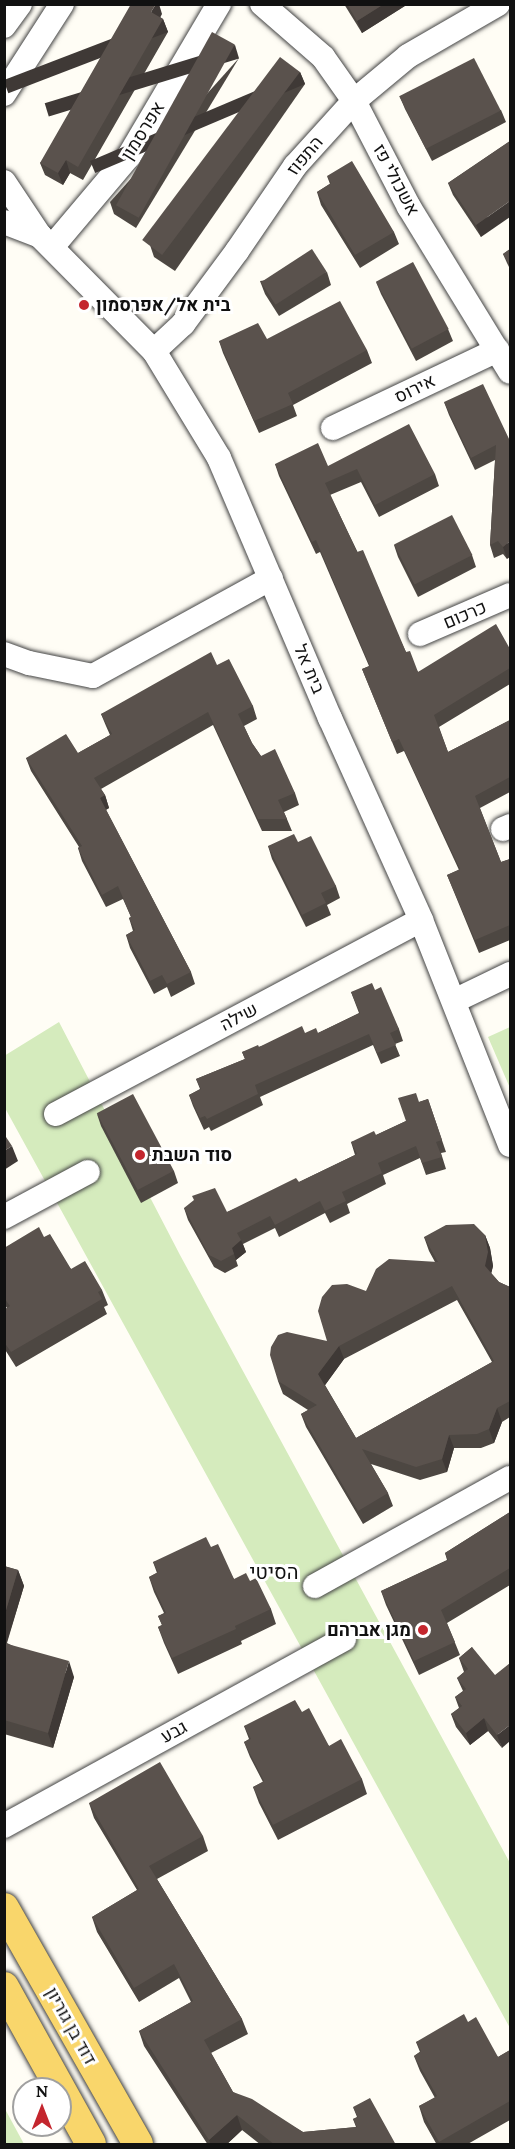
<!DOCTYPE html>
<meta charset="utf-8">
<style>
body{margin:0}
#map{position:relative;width:515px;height:2149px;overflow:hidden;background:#fffdf5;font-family:Lora,Heebo,serif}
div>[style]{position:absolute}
.green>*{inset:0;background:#d5ebbd}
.roads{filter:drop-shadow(0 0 2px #444) drop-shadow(0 0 2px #444)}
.minor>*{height:24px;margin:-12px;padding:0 12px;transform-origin:12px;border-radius:12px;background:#fff}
.major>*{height:30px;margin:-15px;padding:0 15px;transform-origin:15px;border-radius:15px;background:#f9d66b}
.wall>*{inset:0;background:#4d4742}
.shaded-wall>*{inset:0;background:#3f3936;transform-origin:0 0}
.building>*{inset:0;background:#5a524d;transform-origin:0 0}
.dots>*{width:16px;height:16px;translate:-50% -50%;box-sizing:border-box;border:3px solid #fff;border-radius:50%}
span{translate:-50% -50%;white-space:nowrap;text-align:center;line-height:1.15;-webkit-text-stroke:6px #fff;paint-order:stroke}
.street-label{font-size:18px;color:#111}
.poi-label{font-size:18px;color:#111;font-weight:700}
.left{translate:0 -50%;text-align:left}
.right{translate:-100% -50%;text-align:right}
.neighbourhood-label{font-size:20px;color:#111}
.frame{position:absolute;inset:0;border:6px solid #111;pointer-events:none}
.north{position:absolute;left:12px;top:2077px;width:60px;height:60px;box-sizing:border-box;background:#fff;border:2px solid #a0a0a0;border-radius:50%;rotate:0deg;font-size:16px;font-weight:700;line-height:24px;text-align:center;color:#111}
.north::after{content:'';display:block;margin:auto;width:21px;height:27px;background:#c4262e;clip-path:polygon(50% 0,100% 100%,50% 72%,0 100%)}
</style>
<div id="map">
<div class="green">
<i style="clip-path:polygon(59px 1022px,180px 1255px,510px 1863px,510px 2028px,5px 1108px,4px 1056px)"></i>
<i style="clip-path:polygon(510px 1027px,510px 1088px,488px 1037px)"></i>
<i style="clip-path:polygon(5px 2109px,24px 2144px,5px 2144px)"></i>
</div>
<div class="roads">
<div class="minor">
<i style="left:262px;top:4px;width:81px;rotate:41deg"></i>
<i style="left:323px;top:57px;width:54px;rotate:54.8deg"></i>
<i style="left:354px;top:101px;width:119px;rotate:62.6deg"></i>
<i style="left:409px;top:207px;width:193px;rotate:58.5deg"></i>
<i style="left:4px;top:26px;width:27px;rotate:-54deg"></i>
<i style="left:4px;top:94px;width:107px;rotate:-57.2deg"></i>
<i style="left:4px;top:182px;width:65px;rotate:56.3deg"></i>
<i style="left:40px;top:236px;width:162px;rotate:45.3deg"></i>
<i style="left:154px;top:351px;width:125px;rotate:58.7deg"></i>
<i style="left:219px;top:458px;width:283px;rotate:66.9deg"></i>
<i style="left:330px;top:718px;width:222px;rotate:65.7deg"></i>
<i style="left:421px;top:920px;width:242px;rotate:68.4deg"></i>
<i style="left:4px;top:222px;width:39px;rotate:21deg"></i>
<i style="left:52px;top:247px;width:119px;rotate:-49.8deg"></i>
<i style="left:129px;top:156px;width:177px;rotate:-59.4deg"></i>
<i style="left:154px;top:351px;width:40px;rotate:-43deg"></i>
<i style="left:183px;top:324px;width:91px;rotate:-53.5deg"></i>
<i style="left:237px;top:251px;width:103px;rotate:-55.7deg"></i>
<i style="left:295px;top:166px;width:88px;rotate:-47.8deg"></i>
<i style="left:354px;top:101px;width:70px;rotate:-39.8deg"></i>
<i style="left:408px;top:56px;width:104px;rotate:-30deg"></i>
<i style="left:333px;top:428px;width:182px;rotate:-25.4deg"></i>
<i style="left:420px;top:634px;width:98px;rotate:-23.4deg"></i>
<i style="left:4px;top:654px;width:27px;rotate:20deg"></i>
<i style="left:29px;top:663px;width:65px;rotate:11.5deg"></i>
<i style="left:93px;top:676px;width:203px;rotate:-28.8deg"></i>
<i style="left:503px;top:829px;width:8px;rotate:-23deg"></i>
<i style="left:454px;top:1001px;width:62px;rotate:-25.7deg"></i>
<i style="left:56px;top:1114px;width:413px;rotate:-28deg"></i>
<i style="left:4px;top:1217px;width:95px;rotate:-28.2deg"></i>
<i style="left:315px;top:1586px;width:223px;rotate:-29deg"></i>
<i style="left:4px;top:1826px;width:388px;rotate:-28.8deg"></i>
</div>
<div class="major">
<i style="left:4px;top:1908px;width:271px;rotate:60.4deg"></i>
<i style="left:4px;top:1987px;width:179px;rotate:61deg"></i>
</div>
</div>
<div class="wall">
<i style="clip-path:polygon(344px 4px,408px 4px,362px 33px)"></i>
<i style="clip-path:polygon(162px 14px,160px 17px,163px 19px,168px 32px,83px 180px,70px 173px,63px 185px,45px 175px,40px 163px)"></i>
<i style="clip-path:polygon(239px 58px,136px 228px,114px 214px,110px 202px)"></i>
<i style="clip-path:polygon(300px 72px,305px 84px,175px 271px,154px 257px,150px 245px)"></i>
<i style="clip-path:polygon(400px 97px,501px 110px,506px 122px,432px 161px,405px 109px)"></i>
<i style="clip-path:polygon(510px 141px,481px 237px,453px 195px,448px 183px)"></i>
<i style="clip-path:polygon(327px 176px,394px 232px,399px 244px,360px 268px,321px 205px,317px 192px,330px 184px)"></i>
<i style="clip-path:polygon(510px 249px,510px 269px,507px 263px,503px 254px)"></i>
<i style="clip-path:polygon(327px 272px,331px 285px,279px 316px,265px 294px,260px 281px)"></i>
<i style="clip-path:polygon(376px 282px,448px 329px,453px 341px,416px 361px,381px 294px)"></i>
<i style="clip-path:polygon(267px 339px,367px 350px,372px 363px,293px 405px,297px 416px,259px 433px,223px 353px,219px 341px)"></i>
<i style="clip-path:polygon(444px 402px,510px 441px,507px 559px,503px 554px,494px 558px,490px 545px,495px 460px,475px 470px,449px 415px)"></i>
<i style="clip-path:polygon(275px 464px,328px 466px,435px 474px,439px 486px,379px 517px,361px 482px,330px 495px,406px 652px,418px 672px,510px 649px,510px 684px,439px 727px,448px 752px,510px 720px,510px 792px,480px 808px,501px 862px,510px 859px,510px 940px,479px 953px,447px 875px,459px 870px,404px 751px,397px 754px,362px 669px,369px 666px,320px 552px,316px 554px,279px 476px)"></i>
<i style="clip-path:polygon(394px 545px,472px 555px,476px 567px,418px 597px,398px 557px)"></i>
<i style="clip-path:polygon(217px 665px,253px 706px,257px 719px,244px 726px,252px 743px,261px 756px,295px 793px,299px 805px,284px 812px,292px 831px,262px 831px,213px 725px,101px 789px,105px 795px,109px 808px,106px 810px,191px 972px,195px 984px,171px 997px,167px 987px,154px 994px,130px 948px,126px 935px,133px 931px,129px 918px,131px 917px,123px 899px,106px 907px,82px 861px,78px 848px,79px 847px,31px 771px,26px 758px,78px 753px,110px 735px,106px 726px,101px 714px)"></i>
<i style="clip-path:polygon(298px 842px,336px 886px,340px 898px,327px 905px,331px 915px,306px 927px,272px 859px,268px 846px)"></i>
<i style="clip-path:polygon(375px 990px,399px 1029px,403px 1041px,395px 1044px,400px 1056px,381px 1064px,373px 1045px,260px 1097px,263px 1105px,211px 1131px,209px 1127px,204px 1130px,193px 1106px,189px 1095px,200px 1089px,196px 1079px,245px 1059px,242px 1052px,305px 1033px,318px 1033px,359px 1013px,351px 992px)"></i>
<i style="clip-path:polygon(428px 1099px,446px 1152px,441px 1153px,446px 1169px,426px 1175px,420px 1158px,383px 1175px,386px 1184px,347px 1204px,350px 1213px,330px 1223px,325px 1213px,279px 1237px,275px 1228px,243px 1244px,246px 1252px,236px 1260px,238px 1266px,225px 1273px,214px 1267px,188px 1220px,184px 1208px,227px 1212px,299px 1182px,355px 1155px,351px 1142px,376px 1135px,406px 1121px,419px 1102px)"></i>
<i style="clip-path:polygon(97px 1114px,174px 1171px,178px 1183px,141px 1203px,101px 1126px)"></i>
<i style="clip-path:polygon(evenodd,485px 1235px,490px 1248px,493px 1266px,491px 1273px,499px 1282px,510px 1287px,510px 1417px,502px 1422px,494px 1443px,481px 1448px,454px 1448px,447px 1472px,420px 1480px,371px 1464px,388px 1493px,393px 1506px,363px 1524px,306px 1427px,301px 1414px,308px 1410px,283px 1394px,278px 1381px,327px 1341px,366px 1291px,435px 1262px,429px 1251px,424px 1237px,485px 1235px,457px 1300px,492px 1362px,356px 1438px,325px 1385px,344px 1359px,457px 1300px)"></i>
<i style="clip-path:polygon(44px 1237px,71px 1269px,102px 1290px,108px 1305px,104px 1307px,107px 1314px,16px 1367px,4px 1348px,4px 1310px,7px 1308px,4px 1304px,4px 1248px)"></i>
<i style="clip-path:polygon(510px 1512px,510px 1585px,447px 1623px,460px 1655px,419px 1675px,386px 1605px,381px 1591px,447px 1560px,445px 1553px)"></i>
<i style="clip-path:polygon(211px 1547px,234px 1579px,250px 1581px,271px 1609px,276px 1624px,241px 1641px,242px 1644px,178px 1674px,164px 1643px,158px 1627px,162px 1625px,158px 1616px,164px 1613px,154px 1592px,149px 1577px,157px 1573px,153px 1562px)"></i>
<i style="clip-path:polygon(4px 1566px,18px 1570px,24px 1586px,7px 1643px,74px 1677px,53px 1748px,4px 1734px)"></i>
<i style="clip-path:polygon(472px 1647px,502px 1748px,488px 1731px,470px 1745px,456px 1727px,451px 1714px,459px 1708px,455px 1697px,463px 1691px,457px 1678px,464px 1672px,459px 1658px)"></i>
<i style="clip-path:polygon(302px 1712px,329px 1746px,362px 1779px,367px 1794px,278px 1840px,259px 1803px,253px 1787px,263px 1782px,250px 1757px,244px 1742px,249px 1739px,244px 1726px)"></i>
<i style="clip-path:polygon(89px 1803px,203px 1836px,208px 1851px,157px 1879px,242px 2019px,248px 2034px,211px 2053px,233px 2092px,303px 2132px,356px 2127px,353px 2119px,357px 2117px,353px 2107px,396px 2145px,261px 2145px,242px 2130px,226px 2145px,208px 2145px,144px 2046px,139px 2031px,191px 2002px,179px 1978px,139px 2002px,97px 1932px,92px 1917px,137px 1890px,94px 1818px)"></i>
<i style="clip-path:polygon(468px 2022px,498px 2057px,510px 2050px,510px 2120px,466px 2145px,437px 2145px,424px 2122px,419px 2106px,435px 2098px,420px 2071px,414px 2056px,420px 2052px,416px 2042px)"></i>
</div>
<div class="shaded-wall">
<i style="clip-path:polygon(156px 4px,159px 4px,162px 14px,156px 25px,151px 12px)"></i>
<i style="clip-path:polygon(384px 4px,408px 4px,362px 33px,357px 21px)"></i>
<i style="left:163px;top:19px;width:14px;height:171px;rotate:69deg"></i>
<i style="left:235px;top:45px;width:14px;height:199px;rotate:73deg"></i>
<i style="left:300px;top:72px;width:13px;height:228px;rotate:67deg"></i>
<i style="clip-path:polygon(66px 160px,70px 173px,63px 185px,58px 173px)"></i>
<i style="clip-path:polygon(510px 201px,510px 217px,481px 237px,476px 225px)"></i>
<i style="clip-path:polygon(510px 541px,510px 557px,507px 559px,503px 547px)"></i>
<i style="clip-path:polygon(105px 795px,109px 808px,105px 810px,100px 798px)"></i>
<i style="clip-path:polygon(12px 1146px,18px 1161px,4px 1170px,4px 1151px)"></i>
<i style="clip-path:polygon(485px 1235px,490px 1248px,493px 1266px,490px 1279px,485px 1266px)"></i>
<i style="clip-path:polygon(241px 1240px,246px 1252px,236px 1260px,238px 1266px,232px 1248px)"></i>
<i style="clip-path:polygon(339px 1346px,344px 1359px,323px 1388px,318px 1374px)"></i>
<i style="clip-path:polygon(497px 1408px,502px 1422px,494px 1443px,489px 1429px)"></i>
<i style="clip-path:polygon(449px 1435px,454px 1448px,447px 1472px,442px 1459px)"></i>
<i style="clip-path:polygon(18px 1570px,24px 1586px,4px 1651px,4px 1617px)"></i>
<i style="clip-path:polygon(69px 1661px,74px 1677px,53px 1748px,48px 1733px)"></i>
<i style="clip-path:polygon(484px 1718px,488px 1731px,470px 1745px,466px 1733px)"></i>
<i style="clip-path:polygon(510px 1725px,510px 1741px,502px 1748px,497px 1735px)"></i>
<i style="clip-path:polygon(237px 2115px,242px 2130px,226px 2145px,211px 2145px,209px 2140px)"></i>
</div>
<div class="building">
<i style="clip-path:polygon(131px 4px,156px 4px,151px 12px,163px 19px,78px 167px,66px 160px,58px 173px,40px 163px)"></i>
<i style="clip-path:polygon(347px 4px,384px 4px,357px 21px)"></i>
<i style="left:212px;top:32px;width:26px;height:198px;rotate:29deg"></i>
<i style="left:280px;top:57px;width:25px;height:229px;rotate:37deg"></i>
<i style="left:474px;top:58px;width:59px;height:84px;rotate:63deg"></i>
<i style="clip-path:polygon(510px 141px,510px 201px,476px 225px,448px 183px)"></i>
<i style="clip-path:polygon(352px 161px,394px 232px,355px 255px,317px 192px,331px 183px,327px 176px)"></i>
<i style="left:312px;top:249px;width:27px;height:61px;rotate:57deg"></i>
<i style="clip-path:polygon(510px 249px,510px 265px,503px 254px)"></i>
<i style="left:413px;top:262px;width:76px;height:42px;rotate:62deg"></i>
<i style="clip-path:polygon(340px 301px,367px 350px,288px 393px,293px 404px,254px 421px,219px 341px,258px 323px,267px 339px)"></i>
<i style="clip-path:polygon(483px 384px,510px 441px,510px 541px,503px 547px,498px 541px,490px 545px,496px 445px,471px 458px,444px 402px)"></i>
<i style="clip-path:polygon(409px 424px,435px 474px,375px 505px,357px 469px,325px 483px,357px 552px,363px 550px,406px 652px,410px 651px,418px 672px,496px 624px,510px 649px,510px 668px,434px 715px,448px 752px,510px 720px,510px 777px,475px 796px,501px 862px,510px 859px,510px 925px,475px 940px,447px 875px,460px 869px,399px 739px,392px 742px,362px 669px,370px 666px,316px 540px,312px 542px,275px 464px,318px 443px,328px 466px)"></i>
<i style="left:452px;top:515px;width:45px;height:65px;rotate:63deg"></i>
<i style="clip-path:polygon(211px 652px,217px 665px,229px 659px,253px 706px,238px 714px,252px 743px,261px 756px,275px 749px,295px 793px,278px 800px,287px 819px,258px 819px,208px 712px,94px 778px,105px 795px,100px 798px,191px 972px,167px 984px,162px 975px,150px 981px,126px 935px,135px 930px,129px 918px,131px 917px,118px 886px,102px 895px,78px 848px,82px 846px,26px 758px,66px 734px,78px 753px,112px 734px,101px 714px)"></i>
<i style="clip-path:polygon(294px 834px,298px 842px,311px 836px,336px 886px,321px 893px,326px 903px,302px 915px,268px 846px)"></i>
<i style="clip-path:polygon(372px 983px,375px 990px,381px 987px,399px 1029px,390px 1033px,396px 1045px,377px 1053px,369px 1034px,255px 1085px,258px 1094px,207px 1119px,205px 1116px,200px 1118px,189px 1095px,201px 1089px,196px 1079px,245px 1059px,242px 1052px,258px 1045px,259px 1047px,302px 1026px,305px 1033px,316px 1028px,318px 1033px,360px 1013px,351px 992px)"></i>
<i style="clip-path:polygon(416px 1093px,419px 1102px,428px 1099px,442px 1140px,436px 1142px,442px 1157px,422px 1163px,416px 1146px,378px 1163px,382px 1173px,342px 1192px,346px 1201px,325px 1211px,320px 1201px,275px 1225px,270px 1216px,237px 1233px,241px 1240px,232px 1248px,234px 1254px,221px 1261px,209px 1255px,184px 1208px,194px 1200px,192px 1196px,215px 1188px,227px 1212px,296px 1178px,299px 1182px,357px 1154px,351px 1142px,374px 1131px,376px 1135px,406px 1121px,398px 1098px)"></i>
<i style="left:133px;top:1094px;width:87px;height:41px;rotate:62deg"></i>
<i style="clip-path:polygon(4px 1134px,12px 1146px,4px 1151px)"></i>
<i style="clip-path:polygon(evenodd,474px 1224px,485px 1235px,488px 1252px,485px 1266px,499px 1282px,510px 1287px,510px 1401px,497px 1408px,489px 1429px,477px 1434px,449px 1435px,442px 1459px,416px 1467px,362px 1449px,388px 1493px,358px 1511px,301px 1414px,317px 1405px,278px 1381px,270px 1355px,271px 1347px,278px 1335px,287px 1332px,327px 1341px,318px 1311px,322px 1297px,332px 1285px,347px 1284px,366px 1291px,376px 1269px,389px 1259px,438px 1262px,424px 1237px,446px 1225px,474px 1224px,452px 1286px,494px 1361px,356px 1438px,318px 1374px,339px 1346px,452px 1286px)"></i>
<i style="clip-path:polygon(39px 1227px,44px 1237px,50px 1234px,71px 1269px,85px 1261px,102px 1290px,98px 1292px,102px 1299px,11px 1352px,4px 1342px,4px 1310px,10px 1306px,4px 1298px,4px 1270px,6px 1269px,4px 1268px,4px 1248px)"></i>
<i style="clip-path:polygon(510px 1512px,510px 1568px,441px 1610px,455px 1642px,414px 1661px,381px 1591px,448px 1560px,445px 1553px)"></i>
<i style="clip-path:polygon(206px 1537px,211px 1547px,218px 1544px,234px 1579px,246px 1573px,250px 1581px,256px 1578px,271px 1609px,235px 1626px,236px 1629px,172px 1658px,158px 1627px,162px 1625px,158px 1616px,166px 1613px,149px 1577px,158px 1572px,153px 1562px)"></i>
<i style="clip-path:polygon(4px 1566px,18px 1570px,4px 1617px)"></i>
<i style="clip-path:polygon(4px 1643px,69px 1661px,48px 1733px,4px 1720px)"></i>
<i style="clip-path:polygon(472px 1647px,495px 1675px,510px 1663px,510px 1725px,497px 1735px,484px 1718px,466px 1733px,451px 1714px,462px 1706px,455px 1697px,466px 1689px,457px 1678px,468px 1669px,459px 1658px)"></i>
<i style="clip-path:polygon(295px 1700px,302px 1712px,309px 1708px,329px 1746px,341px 1739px,362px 1779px,273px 1825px,253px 1787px,264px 1781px,244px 1742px,251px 1739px,244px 1726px)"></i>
<i style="clip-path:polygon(160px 1762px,203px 1836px,149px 1866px,242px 2019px,204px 2040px,233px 2092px,252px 2099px,303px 2132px,357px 2127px,353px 2119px,358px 2117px,353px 2107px,370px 2098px,396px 2145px,275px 2145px,237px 2115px,209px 2140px,139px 2031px,193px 2001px,174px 1964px,134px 1988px,92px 1917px,139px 1889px,89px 1803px)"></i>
<i style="clip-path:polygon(464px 2014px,468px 2022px,476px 2017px,498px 2057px,510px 2050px,510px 2101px,439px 2142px,419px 2106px,437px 2096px,414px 2056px,421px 2051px,416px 2042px)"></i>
</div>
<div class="dots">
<i style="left:84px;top:305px;background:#c4262e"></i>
<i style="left:140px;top:1155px;background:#c4262e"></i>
<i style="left:423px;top:1630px;background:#c4262e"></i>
</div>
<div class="street-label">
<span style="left:143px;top:131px;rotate:-58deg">אפרסמון</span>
<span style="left:305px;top:156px;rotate:-50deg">התפוז</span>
<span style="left:396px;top:180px;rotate:62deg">אשכולי פז</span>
<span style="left:415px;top:389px;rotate:-26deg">אירוס</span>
<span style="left:465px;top:615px;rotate:-23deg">כרכום</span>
<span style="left:309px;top:669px;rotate:67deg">בית אל</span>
<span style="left:239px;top:1017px;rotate:-28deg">שילה</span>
<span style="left:174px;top:1732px;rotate:-28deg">גבע</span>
<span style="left:71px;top:2026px;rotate:61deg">דוד בן גוריון</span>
</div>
<div class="poi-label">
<span class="left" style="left:96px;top:305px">בית אל/אפרסמון</span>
<span class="left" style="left:152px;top:1155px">סוד השבת</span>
<span class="right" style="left:411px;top:1630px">מגן אברהם</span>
</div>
<div class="neighbourhood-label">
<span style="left:274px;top:1571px">הסיטי</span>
</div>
<div class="frame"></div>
<div class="north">N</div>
</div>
